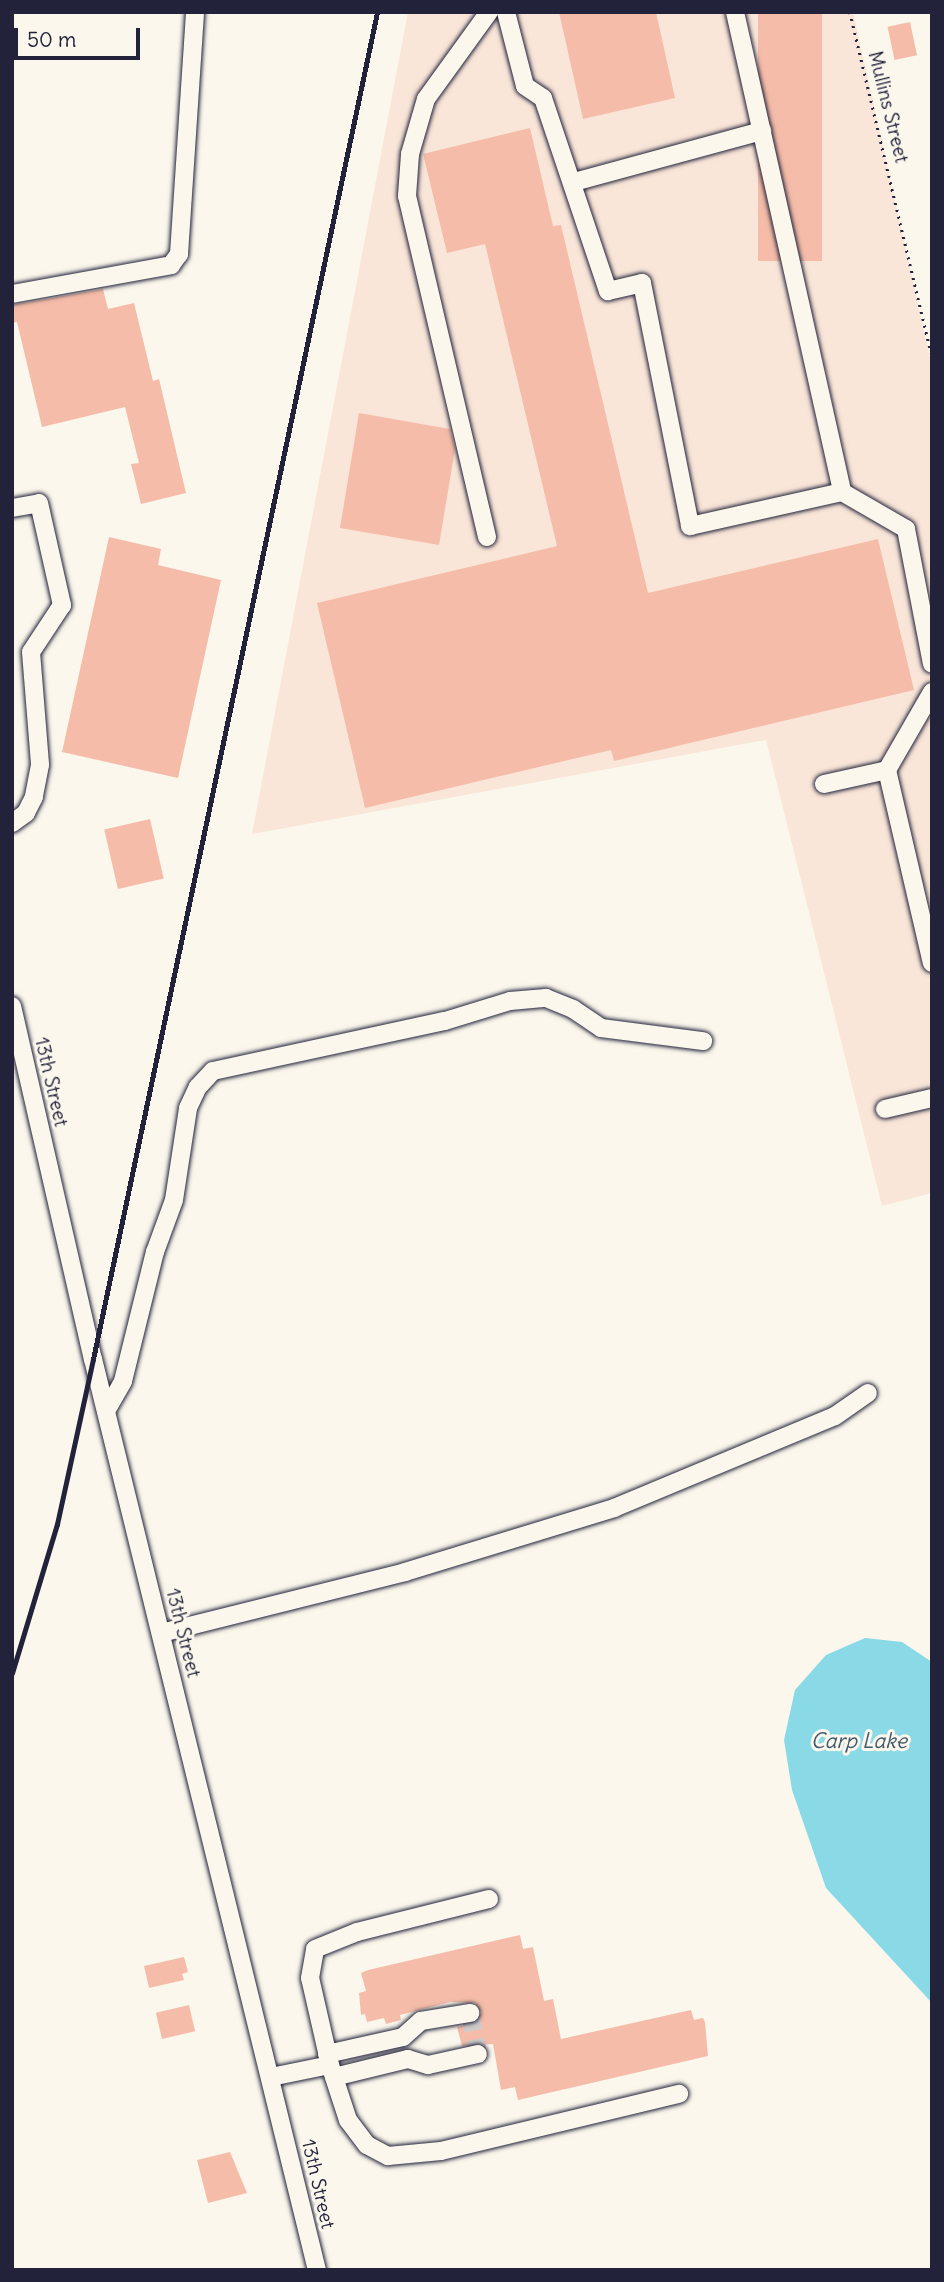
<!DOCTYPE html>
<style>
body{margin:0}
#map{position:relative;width:944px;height:2282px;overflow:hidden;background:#fbf7ec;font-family:Delius,sans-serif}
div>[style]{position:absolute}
.built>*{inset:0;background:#f9e6d8}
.water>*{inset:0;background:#8ad9e7}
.building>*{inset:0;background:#f5bda9;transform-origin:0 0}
.minor-tunnel>*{height:18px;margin-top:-9px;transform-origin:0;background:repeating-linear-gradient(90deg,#d0ccc9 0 18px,transparent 0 27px)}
.path>*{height:2.5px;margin-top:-1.25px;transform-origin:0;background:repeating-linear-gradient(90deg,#22223b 0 2px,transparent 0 7px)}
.roads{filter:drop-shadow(0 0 2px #22223b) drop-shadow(0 0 2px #22223b)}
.minor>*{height:18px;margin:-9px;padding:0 9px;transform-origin:9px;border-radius:9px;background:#fbf7ec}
.rail>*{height:5px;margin:-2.5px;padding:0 2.5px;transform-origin:2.5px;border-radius:2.5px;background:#22223b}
span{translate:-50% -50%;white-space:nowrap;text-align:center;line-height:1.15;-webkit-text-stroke:6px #fbf7ec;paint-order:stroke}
.street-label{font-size:19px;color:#22223b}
.water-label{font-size:21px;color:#41596f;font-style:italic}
.frame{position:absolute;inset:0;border:14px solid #22223b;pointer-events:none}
.scale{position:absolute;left:14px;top:28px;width:126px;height:32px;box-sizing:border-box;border:4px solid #22223b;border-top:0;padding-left:9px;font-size:21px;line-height:24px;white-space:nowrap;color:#22223b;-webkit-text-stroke:5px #fbf7ec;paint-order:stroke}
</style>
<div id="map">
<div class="built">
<i style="clip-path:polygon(408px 12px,853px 12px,932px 367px,932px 1193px,882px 1206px,766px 740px,252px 834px)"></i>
</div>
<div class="water">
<i style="clip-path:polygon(865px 1638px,902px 1642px,932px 1662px,932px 2003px,826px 1888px,792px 1790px,784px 1740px,795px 1690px,826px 1655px)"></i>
</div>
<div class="building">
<i style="clip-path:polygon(559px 12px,656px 12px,675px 98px,583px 119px)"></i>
<i style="left:758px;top:12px;width:64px;height:249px"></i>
<i style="left:910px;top:22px;width:34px;height:23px;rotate:78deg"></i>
<i style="clip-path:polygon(530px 128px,553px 226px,561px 225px,648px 593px,878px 539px,914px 690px,614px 761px,611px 750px,365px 808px,317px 603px,557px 546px,485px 244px,447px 253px,423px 154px)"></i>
<i style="clip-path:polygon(103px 289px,108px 309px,134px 303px,153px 381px,159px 379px,186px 493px,141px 504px,131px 464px,139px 463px,125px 407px,42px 427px,17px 322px,12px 323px,12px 305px)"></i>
<i style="clip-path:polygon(359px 413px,450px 429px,455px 449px,439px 545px,340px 528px)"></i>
<i style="clip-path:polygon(109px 537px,161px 549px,158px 565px,221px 580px,178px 778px,62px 752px)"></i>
<i style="left:150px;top:819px;width:61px;height:47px;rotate:77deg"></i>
<i style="clip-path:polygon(520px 1935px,523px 1949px,533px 1947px,544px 2001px,553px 1999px,561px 2039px,691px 2010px,694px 2020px,703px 2018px,705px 2022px,708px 2056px,518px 2100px,515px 2087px,501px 2090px,493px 2044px,462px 2046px,457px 2027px,478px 2021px,481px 2012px,475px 2003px,450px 2002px,400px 2015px,401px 2020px,386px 2024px,384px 2018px,367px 2022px,365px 2014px,361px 2015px,359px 1993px,366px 1991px,361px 1973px,368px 1970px)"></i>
<i style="clip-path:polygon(184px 1957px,188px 1972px,182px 1974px,184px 1980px,149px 1988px,144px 1966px)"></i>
<i style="left:189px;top:2005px;width:27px;height:34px;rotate:77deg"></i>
<i style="clip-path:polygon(230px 2152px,247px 2193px,208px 2203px,197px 2160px)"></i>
</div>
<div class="minor-tunnel">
<i style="left:470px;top:2013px;width:42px;rotate:79deg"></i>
</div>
<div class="path">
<i style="left:850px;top:12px;width:350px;rotate:76.6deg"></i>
</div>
<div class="roads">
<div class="minor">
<i style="left:506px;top:12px;width:76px;rotate:75.6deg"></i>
<i style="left:525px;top:86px;width:22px;rotate:34deg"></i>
<i style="left:543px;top:98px;width:204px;rotate:71.4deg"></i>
<i style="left:608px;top:291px;width:35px;rotate:-13deg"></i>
<i style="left:642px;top:283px;width:248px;rotate:78.8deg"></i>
<i style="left:690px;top:526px;width:156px;rotate:-12.6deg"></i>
<i style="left:735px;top:12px;width:492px;rotate:77.4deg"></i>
<i style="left:842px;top:492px;width:74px;rotate:30deg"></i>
<i style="left:906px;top:529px;width:137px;rotate:79.1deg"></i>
<i style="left:574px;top:182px;width:195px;rotate:-15.2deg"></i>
<i style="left:12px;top:294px;width:162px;rotate:-10.3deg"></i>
<i style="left:171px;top:265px;width:14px;rotate:-54deg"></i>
<i style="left:179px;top:254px;width:243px;rotate:-86.2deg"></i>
<i style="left:12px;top:508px;width:27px;rotate:-10deg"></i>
<i style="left:39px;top:503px;width:105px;rotate:77.3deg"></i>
<i style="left:62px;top:605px;width:56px;rotate:123.4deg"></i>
<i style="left:31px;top:652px;width:113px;rotate:85.4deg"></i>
<i style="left:40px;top:765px;width:33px;rotate:101deg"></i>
<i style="left:34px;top:797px;width:18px;rotate:117deg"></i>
<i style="left:26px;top:813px;width:17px;rotate:144deg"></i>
<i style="left:487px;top:537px;width:350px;rotate:-103.2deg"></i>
<i style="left:407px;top:196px;width:42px;rotate:-85.9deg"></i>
<i style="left:410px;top:154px;width:57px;rotate:-73.8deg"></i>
<i style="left:426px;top:99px;width:107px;rotate:-54.1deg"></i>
<i style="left:932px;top:692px;width:90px;rotate:120deg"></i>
<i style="left:887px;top:770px;width:198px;rotate:76.9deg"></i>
<i style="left:824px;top:784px;width:65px;rotate:-12.5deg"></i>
<i style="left:12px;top:1006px;width:362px;rotate:77.1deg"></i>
<i style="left:93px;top:1359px;width:938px;rotate:76.19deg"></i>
<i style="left:885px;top:1109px;width:48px;rotate:-13.2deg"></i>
<i style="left:106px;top:1411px;width:34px;rotate:-60deg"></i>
<i style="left:123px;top:1381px;width:133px;rotate:-76.1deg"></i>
<i style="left:155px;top:1252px;width:55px;rotate:-69.9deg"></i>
<i style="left:174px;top:1200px;width:93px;rotate:-81.3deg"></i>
<i style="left:188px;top:1108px;width:23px;rotate:-65deg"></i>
<i style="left:198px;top:1087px;width:22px;rotate:-47deg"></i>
<i style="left:213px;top:1071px;width:237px;rotate:-12.2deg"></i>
<i style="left:445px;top:1021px;width:68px;rotate:-17.1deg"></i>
<i style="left:510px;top:1001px;width:36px;rotate:-5deg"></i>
<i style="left:546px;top:998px;width:29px;rotate:22deg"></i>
<i style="left:573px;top:1009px;width:34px;rotate:34deg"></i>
<i style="left:601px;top:1028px;width:103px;rotate:7.3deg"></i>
<i style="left:161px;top:1633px;width:252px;rotate:-14deg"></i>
<i style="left:405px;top:1572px;width:219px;rotate:-17deg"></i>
<i style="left:614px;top:1508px;width:239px;rotate:-22.6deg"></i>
<i style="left:835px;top:1416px;width:40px;rotate:-34.9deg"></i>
<i style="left:327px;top:2054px;width:78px;rotate:-12.6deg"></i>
<i style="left:403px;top:2037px;width:24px;rotate:-42deg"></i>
<i style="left:421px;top:2021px;width:50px;rotate:-9.3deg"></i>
<i style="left:330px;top:2065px;width:89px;rotate:-102.9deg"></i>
<i style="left:310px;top:1978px;width:29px;rotate:-80deg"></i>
<i style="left:315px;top:1949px;width:45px;rotate:-22deg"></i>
<i style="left:357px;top:1932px;width:136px;rotate:-14deg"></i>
<i style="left:271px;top:2077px;width:60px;rotate:-11.5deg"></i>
<i style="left:330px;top:2065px;width:58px;rotate:71.9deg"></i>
<i style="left:348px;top:2120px;width:31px;rotate:53deg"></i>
<i style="left:367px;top:2145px;width:24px;rotate:28deg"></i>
<i style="left:388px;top:2156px;width:53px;rotate:-5.4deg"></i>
<i style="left:441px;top:2151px;width:245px;rotate:-13.5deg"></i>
<i style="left:334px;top:2077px;width:76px;rotate:-13.7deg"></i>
<i style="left:408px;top:2059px;width:21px;rotate:17deg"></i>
<i style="left:428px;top:2065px;width:51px;rotate:-12.4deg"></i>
</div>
</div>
<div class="rail">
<i style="left:12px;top:1673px;width:156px;rotate:-73.2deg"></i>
<i style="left:57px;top:1524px;width:169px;rotate:-77.7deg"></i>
<i style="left:93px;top:1359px;width:1377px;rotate:-78.09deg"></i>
</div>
<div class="street-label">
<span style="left:888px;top:107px;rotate:76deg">Mullins Street</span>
<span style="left:51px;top:1082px;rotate:77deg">13th Street</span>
<span style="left:183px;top:1633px;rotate:76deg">13th Street</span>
<span style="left:318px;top:2184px;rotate:77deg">13th Street</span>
</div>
<div class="water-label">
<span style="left:859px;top:1741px">Carp Lake</span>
</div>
<div class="frame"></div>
<div class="scale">50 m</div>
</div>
